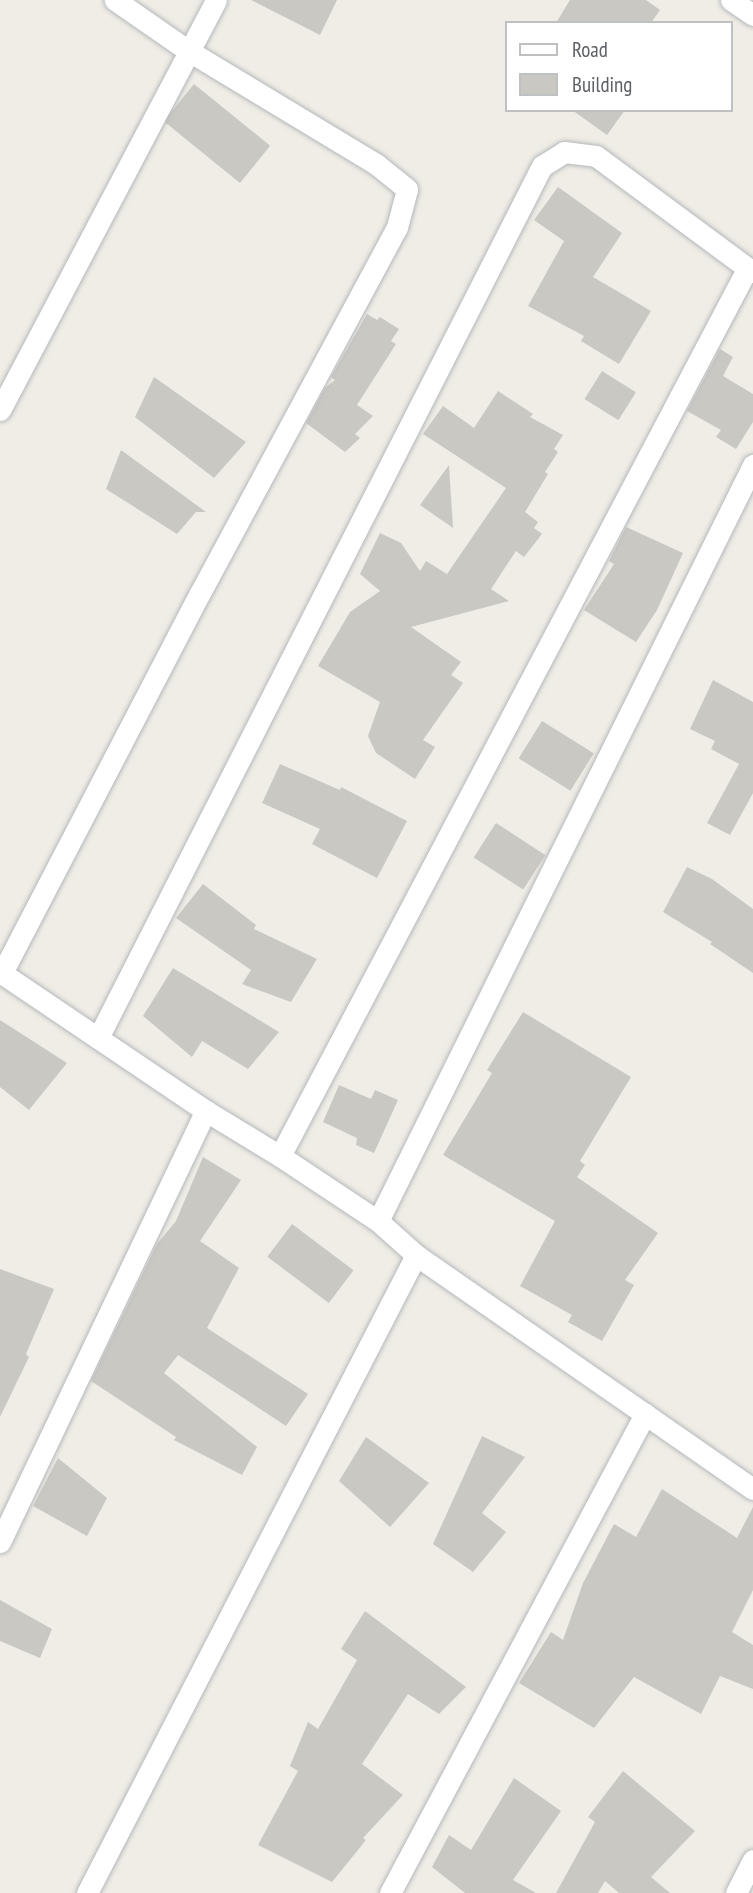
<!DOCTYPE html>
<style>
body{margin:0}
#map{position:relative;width:753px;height:1893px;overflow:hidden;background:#efede5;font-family:"PT Sans Narrow",sans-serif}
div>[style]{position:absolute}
.building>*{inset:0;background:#cac8c2;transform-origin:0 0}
.roads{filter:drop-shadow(0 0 2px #b5b8bc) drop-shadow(0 0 2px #b5b8bc)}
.minor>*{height:21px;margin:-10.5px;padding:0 10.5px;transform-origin:10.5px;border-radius:10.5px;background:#fff}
span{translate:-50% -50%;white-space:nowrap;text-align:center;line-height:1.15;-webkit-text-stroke:6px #fff;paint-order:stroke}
.legend{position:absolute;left:505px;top:21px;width:228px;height:91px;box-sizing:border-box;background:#fff;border:2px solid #bec0c2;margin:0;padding:9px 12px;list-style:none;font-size:21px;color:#5d6166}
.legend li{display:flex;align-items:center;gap:14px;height:35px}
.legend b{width:35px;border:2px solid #bec0c2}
</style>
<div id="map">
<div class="building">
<i style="clip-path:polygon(251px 0,337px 0,320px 35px)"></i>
<i style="clip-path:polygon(570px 0,646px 0,660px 10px,651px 23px,556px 23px)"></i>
<i style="left:194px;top:84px;width:98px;height:48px;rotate:39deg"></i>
<i style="clip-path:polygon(572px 110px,625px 110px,607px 135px)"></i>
<i style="clip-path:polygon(558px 187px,622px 233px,593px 277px,651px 311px,619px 364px,581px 341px,584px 336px,528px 306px,564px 241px,534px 220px)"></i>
<i style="clip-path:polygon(367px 314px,377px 320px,380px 317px,399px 329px,391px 341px,396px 344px,357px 405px,373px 416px,355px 434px,360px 438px,345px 452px,306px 423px,325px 388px,335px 380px,331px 377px)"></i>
<i style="clip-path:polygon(720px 349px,733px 357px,723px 376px,753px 394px,753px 422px,736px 449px,716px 437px,721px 430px,687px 411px)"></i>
<i style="left:602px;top:371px;width:40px;height:33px;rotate:32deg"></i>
<i style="clip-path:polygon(154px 377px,246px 442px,214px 478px,135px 417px)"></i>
<i style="clip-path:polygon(498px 391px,533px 414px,530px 417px,563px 435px,554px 449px,558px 452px,545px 472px,548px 474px,525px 512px,538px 522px,534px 528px,542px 534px,524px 557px,516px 551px,491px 589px,509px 601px,411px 627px,461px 662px,451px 675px,463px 683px,423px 740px,435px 747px,415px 779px,376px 753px,368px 736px,380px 702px,318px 666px,350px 612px,380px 591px,360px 574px,380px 533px,401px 543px,420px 571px,426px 561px,447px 574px,506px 488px,423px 434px,443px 406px,474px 428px)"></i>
<i style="clip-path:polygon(121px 450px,206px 512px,196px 512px,177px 534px,106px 489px)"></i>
<i style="clip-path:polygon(449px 465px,453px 528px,420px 505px)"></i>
<i style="clip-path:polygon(626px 527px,683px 553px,657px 610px,636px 642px,584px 610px,614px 564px,609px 561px)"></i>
<i style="clip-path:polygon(713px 680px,753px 702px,753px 793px,730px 835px,707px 823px,739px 764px,711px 749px,715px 741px,690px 729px)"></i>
<i style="left:542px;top:721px;width:61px;height:44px;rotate:32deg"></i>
<i style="clip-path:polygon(280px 764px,340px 790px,341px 787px,407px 821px,377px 878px,312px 844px,320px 829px,262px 803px)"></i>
<i style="left:496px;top:823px;width:59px;height:41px;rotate:33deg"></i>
<i style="clip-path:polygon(687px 867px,712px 879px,753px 909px,753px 973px,710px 944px,712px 942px,663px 912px)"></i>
<i style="clip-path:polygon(203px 884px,256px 925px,254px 929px,317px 959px,291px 1002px,242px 984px,251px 970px,176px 918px)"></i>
<i style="clip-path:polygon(173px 968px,279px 1032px,248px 1069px,202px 1041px,192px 1057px,143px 1016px)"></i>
<i style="clip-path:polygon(523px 1012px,631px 1077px,580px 1161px,585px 1165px,577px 1177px,658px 1233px,625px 1280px,634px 1285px,602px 1341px,568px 1322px,572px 1315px,520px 1286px,555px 1221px,443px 1155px,492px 1073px,487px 1070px)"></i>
<i style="clip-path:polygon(0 1020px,67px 1063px,29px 1110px,0 1087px)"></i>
<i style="clip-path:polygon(339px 1085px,371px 1099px,375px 1090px,398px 1100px,374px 1153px,356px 1145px,357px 1138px,323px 1122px)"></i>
<i style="clip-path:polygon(203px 1157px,241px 1180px,200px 1241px,239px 1268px,207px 1328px,308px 1394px,286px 1426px,178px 1355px,164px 1373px,257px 1447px,242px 1475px,174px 1440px,176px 1437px,91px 1381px,157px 1244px,176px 1221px)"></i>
<i style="left:292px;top:1224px;width:77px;height:41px;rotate:37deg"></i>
<i style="clip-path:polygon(0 1269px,54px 1289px,26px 1354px,29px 1357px,0 1417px)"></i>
<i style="clip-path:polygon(482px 1436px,525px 1457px,482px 1513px,506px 1532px,473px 1572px,433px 1544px)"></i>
<i style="clip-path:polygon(366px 1437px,429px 1483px,390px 1527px,339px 1481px)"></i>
<i style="clip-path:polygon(58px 1458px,107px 1498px,87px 1536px,33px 1506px)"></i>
<i style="clip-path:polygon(662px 1489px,737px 1538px,753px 1507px,753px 1590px,732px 1632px,753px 1645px,753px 1689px,720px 1676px,701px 1714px,634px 1677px,594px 1728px,519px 1683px,551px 1632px,563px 1640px,583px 1583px,614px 1524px,636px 1537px)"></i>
<i style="clip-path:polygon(0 1600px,52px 1629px,40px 1658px,0 1641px)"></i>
<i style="clip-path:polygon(365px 1611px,466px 1687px,439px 1714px,408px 1694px,362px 1764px,403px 1795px,363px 1838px,366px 1840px,332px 1882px,258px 1845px,298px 1771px,290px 1766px,308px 1722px,318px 1729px,357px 1660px,341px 1649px)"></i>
<i style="clip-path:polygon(623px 1771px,695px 1831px,651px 1877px,670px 1893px,619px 1893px,605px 1881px,598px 1893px,556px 1893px,595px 1822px,588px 1817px)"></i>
<i style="clip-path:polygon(514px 1778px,561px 1811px,513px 1880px,536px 1893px,465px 1893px,432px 1867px,449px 1835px,471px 1850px)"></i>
</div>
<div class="roads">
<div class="minor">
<i style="left:731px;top:0;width:27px;rotate:34deg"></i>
<i style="left:0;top:410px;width:463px;rotate:-62.2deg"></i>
<i style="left:0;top:972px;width:249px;rotate:34deg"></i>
<i style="left:206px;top:1111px;width:87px;rotate:31.3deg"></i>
<i style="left:280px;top:1156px;width:118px;rotate:33.6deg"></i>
<i style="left:378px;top:1221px;width:51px;rotate:41.8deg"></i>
<i style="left:416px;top:1255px;width:410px;rotate:34.8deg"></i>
<i style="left:2px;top:973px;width:428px;rotate:-62.5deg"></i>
<i style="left:200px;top:593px;width:416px;rotate:-61.7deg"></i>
<i style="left:397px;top:227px;width:39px;rotate:-75deg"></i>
<i style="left:407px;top:189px;width:40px;rotate:-141deg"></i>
<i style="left:376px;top:164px;width:221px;rotate:-148.9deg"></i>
<i style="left:187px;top:50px;width:88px;rotate:-145.2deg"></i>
<i style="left:98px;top:1038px;width:979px;rotate:-63.02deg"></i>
<i style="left:542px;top:166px;width:26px;rotate:-32deg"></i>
<i style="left:564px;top:152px;width:32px;rotate:7deg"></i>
<i style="left:596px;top:156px;width:195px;rotate:36.5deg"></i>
<i style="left:280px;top:1156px;width:1002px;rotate:-62.23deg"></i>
<i style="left:378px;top:1221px;width:844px;rotate:-63.62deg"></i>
<i style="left:0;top:1542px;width:478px;rotate:-64.5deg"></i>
<i style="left:87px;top:1893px;width:718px;rotate:-62.72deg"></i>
<i style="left:390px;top:1893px;width:543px;rotate:-61.97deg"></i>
<i style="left:736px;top:1893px;width:37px;rotate:-63deg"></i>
</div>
</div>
<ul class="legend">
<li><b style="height:9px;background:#fff"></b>Road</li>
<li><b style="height:19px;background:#cac8c2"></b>Building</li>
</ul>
</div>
